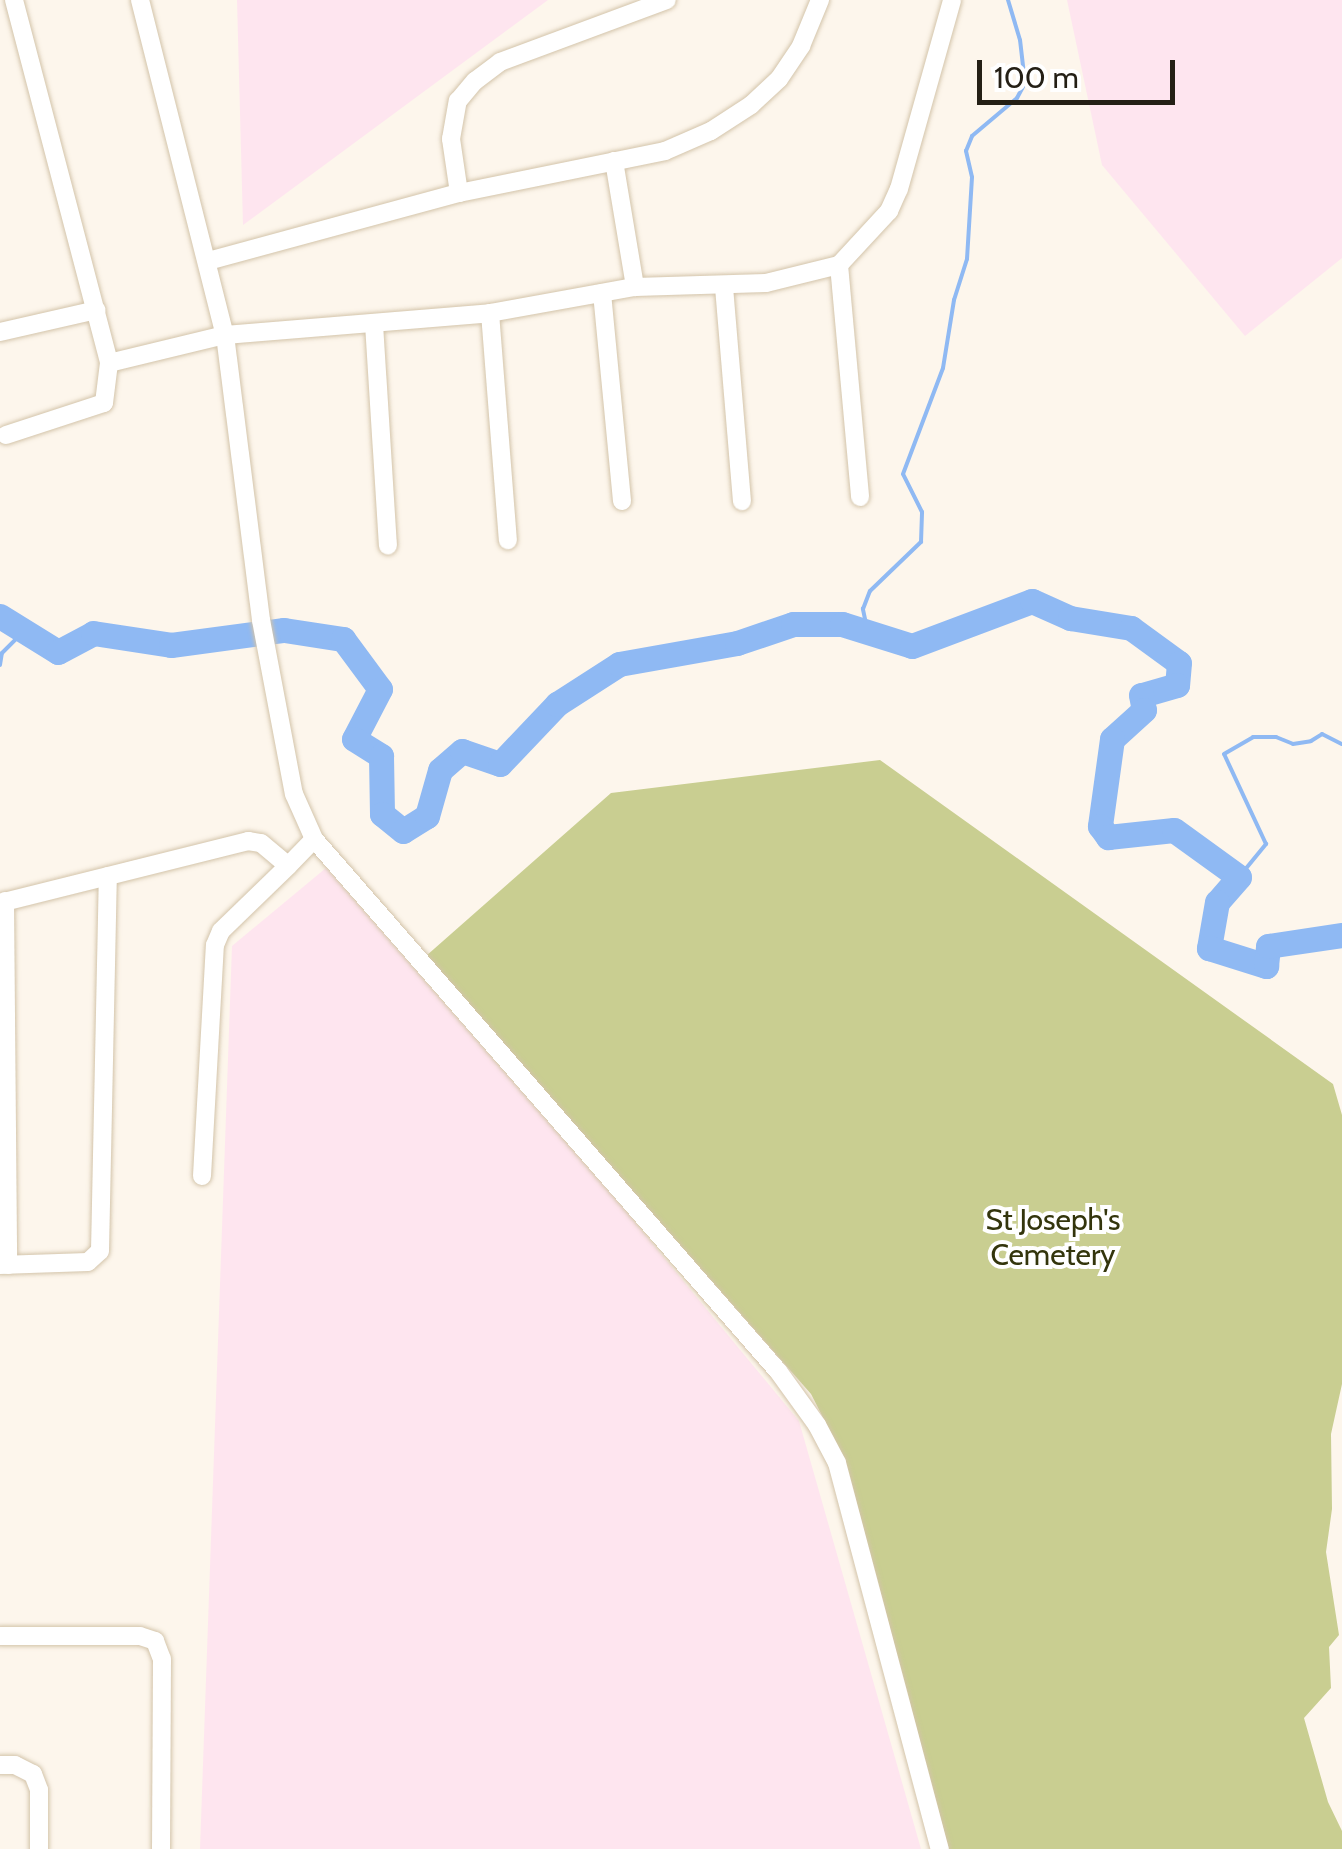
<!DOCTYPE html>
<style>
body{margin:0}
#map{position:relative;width:1342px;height:1849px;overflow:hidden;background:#fdf6ec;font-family:Cabin,sans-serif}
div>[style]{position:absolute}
.education>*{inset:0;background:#fee5ef}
.green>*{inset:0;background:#c9ce91}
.stream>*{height:4px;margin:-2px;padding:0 2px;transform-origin:2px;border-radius:2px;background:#8fb9f3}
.river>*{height:25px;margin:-12.5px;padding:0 12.5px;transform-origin:12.5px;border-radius:12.5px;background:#8fb9f3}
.roads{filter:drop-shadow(0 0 2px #d3c4aa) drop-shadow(0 0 2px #d3c4aa)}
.minor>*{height:18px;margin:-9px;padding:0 9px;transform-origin:9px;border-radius:9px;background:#fff}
span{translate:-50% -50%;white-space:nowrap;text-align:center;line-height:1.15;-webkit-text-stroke:8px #fff;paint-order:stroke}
.park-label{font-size:30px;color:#33350c}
.scale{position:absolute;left:977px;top:60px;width:198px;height:45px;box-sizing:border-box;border:5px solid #241f15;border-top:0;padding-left:12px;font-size:30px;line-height:35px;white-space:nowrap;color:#241f15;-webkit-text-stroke:8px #fff;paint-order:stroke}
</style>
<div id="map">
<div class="education">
<i style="clip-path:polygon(237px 0,548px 0,243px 225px)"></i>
<i style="clip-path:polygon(1067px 0,1342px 0,1342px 258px,1245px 336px,1102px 165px)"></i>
<i style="clip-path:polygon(326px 868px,628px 1214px,799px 1421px,921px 1849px,200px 1849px,232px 946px)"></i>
</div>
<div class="green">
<i style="clip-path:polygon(880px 760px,1333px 1084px,1342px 1115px,1342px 1384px,1331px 1434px,1332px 1509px,1326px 1552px,1339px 1635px,1329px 1647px,1331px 1688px,1304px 1718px,1328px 1802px,1342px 1831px,1342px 1849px,949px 1849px,834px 1439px,811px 1394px,426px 956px,611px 793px)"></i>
</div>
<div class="stream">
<i style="left:868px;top:633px;width:25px;rotate:-102deg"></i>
<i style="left:863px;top:609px;width:19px;rotate:-69deg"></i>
<i style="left:870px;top:591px;width:71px;rotate:-43.9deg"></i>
<i style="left:921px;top:542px;width:30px;rotate:-88deg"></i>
<i style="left:922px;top:512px;width:42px;rotate:-116.6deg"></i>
<i style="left:903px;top:474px;width:113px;rotate:-69.3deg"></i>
<i style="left:943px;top:368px;width:69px;rotate:-80.8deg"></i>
<i style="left:954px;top:300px;width:43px;rotate:-72.4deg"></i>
<i style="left:967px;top:259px;width:82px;rotate:-86.5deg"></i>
<i style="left:972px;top:177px;width:27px;rotate:-103deg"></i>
<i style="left:966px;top:151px;width:16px;rotate:-68deg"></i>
<i style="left:972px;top:136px;width:59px;rotate:-40.2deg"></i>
<i style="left:1017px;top:98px;width:17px;rotate:-62deg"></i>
<i style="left:1025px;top:83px;width:43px;rotate:-96.6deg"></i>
<i style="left:1020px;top:40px;width:42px;rotate:-106.7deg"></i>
<i style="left:0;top:665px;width:12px;rotate:-81deg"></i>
<i style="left:2px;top:653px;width:31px;rotate:-45deg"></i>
<i style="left:1239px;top:877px;width:43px;rotate:-50.7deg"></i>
<i style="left:1266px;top:844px;width:99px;rotate:-115deg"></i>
<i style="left:1224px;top:754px;width:34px;rotate:-30deg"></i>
<i style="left:1253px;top:737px;width:23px"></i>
<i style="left:1276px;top:737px;width:18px;rotate:22deg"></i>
<i style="left:1293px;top:744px;width:18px;rotate:-9deg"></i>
<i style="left:1311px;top:741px;width:13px;rotate:-32deg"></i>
<i style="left:1322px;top:734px;width:22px;rotate:27deg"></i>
</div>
<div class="river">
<i style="left:0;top:616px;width:68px;rotate:31.8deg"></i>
<i style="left:58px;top:652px;width:40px;rotate:-28deg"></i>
<i style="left:93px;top:633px;width:79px;rotate:8.7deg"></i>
<i style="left:171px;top:645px;width:114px;rotate:-7.6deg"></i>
<i style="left:284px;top:630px;width:60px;rotate:8.7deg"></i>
<i style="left:343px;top:639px;width:62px;rotate:53.5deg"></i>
<i style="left:380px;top:689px;width:56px;rotate:117.5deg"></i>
<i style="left:354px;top:739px;width:32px;rotate:32deg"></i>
<i style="left:381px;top:756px;width:58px;rotate:89deg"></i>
<i style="left:382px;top:814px;width:27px;rotate:39deg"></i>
<i style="left:403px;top:831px;width:28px;rotate:-32deg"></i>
<i style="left:427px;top:816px;width:48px;rotate:-74.2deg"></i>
<i style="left:440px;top:770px;width:29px;rotate:-41deg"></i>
<i style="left:462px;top:751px;width:40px;rotate:18.9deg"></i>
<i style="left:500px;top:764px;width:83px;rotate:-46.5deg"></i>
<i style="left:557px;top:704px;width:74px;rotate:-32.8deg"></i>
<i style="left:619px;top:664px;width:120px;rotate:-10.1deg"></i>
<i style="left:737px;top:643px;width:59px;rotate:-18.7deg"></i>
<i style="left:793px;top:624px;width:49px"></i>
<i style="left:842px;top:624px;width:73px;rotate:17.4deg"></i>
<i style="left:912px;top:646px;width:128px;rotate:-20.6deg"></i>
<i style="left:1032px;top:601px;width:42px;rotate:24.1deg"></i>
<i style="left:1070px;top:618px;width:62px;rotate:9.3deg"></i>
<i style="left:1131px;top:628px;width:59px;rotate:36.1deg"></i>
<i style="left:1179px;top:663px;width:22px;rotate:95deg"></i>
<i style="left:1177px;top:685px;width:37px;rotate:164deg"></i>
<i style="left:1141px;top:695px;width:15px;rotate:79deg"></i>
<i style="left:1144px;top:710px;width:43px;rotate:137.8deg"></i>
<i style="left:1112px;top:739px;width:88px;rotate:97.9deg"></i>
<i style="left:1100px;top:826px;width:14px;rotate:54deg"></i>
<i style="left:1108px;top:837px;width:66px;rotate:-6.1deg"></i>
<i style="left:1174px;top:830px;width:80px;rotate:35.9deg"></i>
<i style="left:1239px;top:877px;width:33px;rotate:131deg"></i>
<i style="left:1217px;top:902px;width:47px;rotate:99.9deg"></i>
<i style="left:1209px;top:948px;width:60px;rotate:17.5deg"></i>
<i style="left:1266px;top:966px;width:20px;rotate:-84deg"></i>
<i style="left:1268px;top:946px;width:75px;rotate:-8.5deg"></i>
</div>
<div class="roads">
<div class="minor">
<i style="left:14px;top:0;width:375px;rotate:75.3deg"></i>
<i style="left:140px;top:0;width:346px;rotate:75.8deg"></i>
<i style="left:225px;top:335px;width:287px;rotate:82.8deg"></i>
<i style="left:261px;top:620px;width:177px;rotate:79.3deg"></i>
<i style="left:294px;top:794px;width:49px;rotate:66deg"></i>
<i style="left:314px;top:839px;width:706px;rotate:48.91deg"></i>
<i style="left:778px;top:1371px;width:67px;rotate:54.2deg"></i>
<i style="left:817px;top:1425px;width:43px;rotate:62.2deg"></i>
<i style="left:837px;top:1463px;width:400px;rotate:75.1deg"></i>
<i style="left:614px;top:161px;width:128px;rotate:80.5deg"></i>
<i style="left:459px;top:193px;width:55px;rotate:-98.4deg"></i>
<i style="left:451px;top:139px;width:39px;rotate:-80deg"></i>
<i style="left:458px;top:101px;width:26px;rotate:-50deg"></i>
<i style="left:475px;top:81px;width:31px;rotate:-37deg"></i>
<i style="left:500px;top:62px;width:178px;rotate:-20.4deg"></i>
<i style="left:208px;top:261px;width:260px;rotate:-15.2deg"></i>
<i style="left:459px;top:193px;width:210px;rotate:-11.5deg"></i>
<i style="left:665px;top:151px;width:50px;rotate:-23.5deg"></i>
<i style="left:711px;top:131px;width:48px;rotate:-33deg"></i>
<i style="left:751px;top:105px;width:38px;rotate:-43deg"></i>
<i style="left:779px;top:79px;width:40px;rotate:-56deg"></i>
<i style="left:801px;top:46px;width:50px;rotate:-67.6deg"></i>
<i style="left:839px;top:265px;width:233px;rotate:84.8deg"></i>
<i style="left:724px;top:287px;width:215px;rotate:85.2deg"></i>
<i style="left:602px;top:293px;width:209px;rotate:84.5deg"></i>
<i style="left:490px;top:313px;width:228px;rotate:85.5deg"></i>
<i style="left:374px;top:324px;width:222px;rotate:86.4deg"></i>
<i style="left:0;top:332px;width:99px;rotate:-12.8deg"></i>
<i style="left:6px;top:435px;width:103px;rotate:-18.1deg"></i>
<i style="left:104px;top:403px;width:40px;rotate:-82.9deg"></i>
<i style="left:109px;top:363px;width:119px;rotate:-13.6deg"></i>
<i style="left:225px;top:335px;width:266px;rotate:-4.7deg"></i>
<i style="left:490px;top:313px;width:147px;rotate:-10.2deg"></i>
<i style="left:635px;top:287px;width:131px;rotate:-1.7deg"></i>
<i style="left:766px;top:283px;width:75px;rotate:-13.9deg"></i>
<i style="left:839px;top:265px;width:74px;rotate:-47.2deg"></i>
<i style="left:889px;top:211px;width:24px;rotate:-66deg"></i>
<i style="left:899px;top:189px;width:196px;rotate:-74.3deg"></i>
<i style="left:5px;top:901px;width:364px;rotate:89.5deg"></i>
<i style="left:0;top:903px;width:256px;rotate:-14deg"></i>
<i style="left:248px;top:841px;width:13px;rotate:9deg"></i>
<i style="left:261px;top:843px;width:35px;rotate:40deg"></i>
<i style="left:288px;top:866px;width:37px;rotate:-46deg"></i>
<i style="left:202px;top:1176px;width:231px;rotate:-86.8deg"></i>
<i style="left:215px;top:945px;width:15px;rotate:-67deg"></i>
<i style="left:221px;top:931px;width:93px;rotate:-44.1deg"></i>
<i style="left:0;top:1265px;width:88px;rotate:-2deg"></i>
<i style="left:88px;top:1262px;width:16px;rotate:-43deg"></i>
<i style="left:100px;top:1251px;width:375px;rotate:-88.8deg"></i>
<i style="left:0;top:1636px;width:140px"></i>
<i style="left:140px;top:1636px;width:16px;rotate:18deg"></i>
<i style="left:155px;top:1641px;width:19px;rotate:69deg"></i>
<i style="left:162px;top:1659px;width:190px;rotate:90.3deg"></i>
<i style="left:0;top:1765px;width:15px"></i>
<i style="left:15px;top:1765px;width:20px;rotate:27deg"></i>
<i style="left:33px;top:1774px;width:17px;rotate:69deg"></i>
<i style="left:39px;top:1790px;width:59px;rotate:90deg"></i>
</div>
</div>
<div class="park-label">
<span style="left:1053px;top:1237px">St Joseph's<br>Cemetery</span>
</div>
<div class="scale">100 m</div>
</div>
